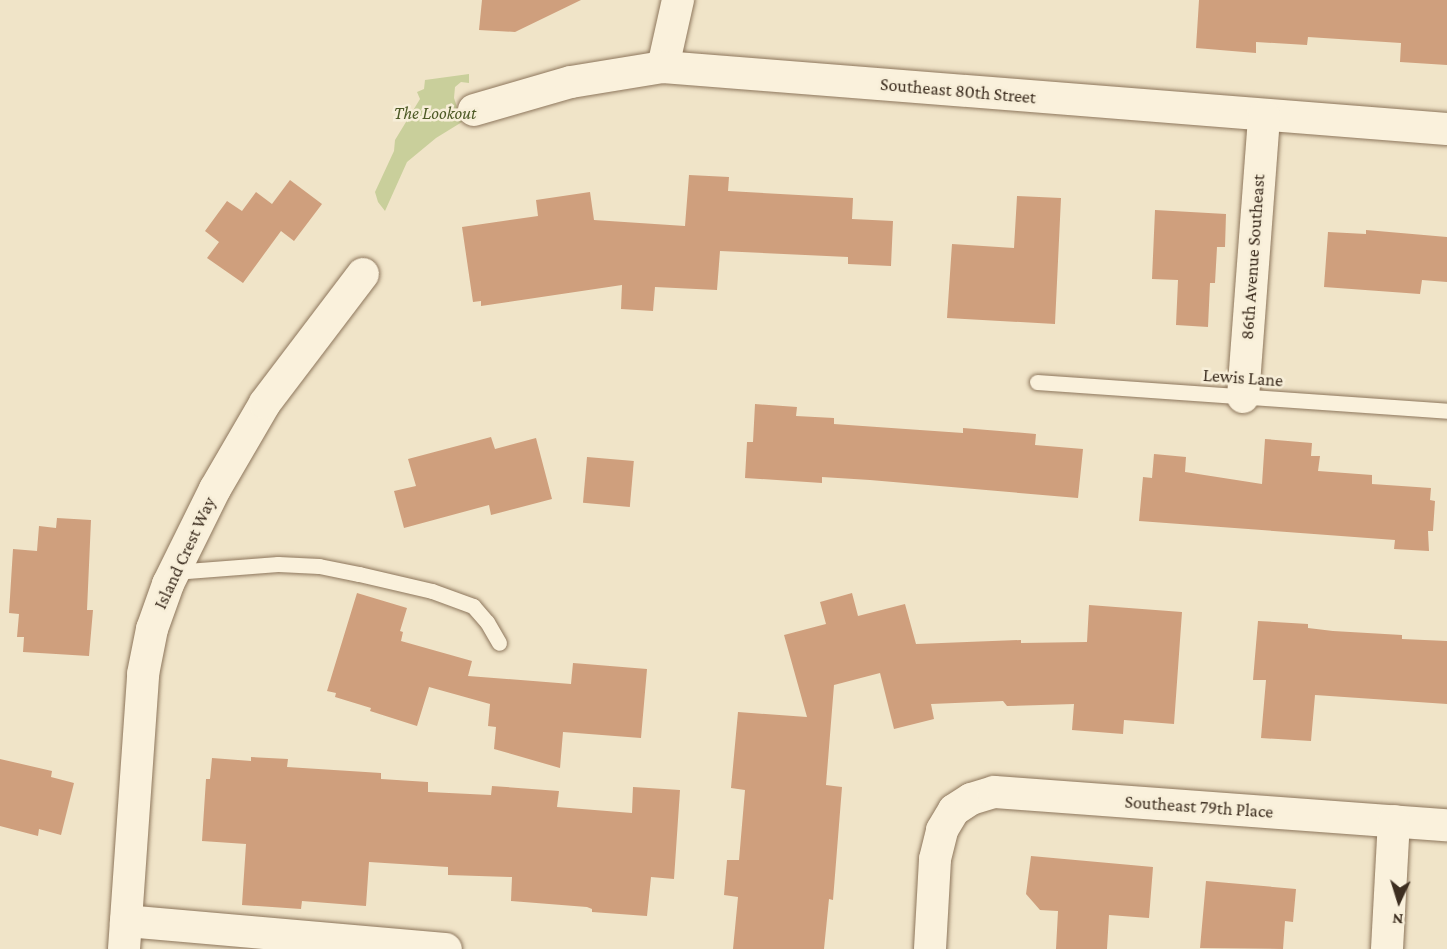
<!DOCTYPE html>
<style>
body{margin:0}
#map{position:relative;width:1447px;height:949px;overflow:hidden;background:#f0e4c8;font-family:"Crimson Pro",serif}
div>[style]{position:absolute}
.green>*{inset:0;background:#c9cf9b}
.building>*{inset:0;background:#cf9f7d;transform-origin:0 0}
.roads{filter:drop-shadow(0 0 2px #8d765c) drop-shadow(0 0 2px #8d765c)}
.lane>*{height:15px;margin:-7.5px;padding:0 7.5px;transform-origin:7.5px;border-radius:7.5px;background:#faf1dc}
.street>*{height:32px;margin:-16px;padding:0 16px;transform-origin:16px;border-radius:16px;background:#faf1dc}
span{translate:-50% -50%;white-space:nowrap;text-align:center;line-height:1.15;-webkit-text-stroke:5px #f7eed8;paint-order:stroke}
.street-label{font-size:18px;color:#3d2e20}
.park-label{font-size:18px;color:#4d5a26;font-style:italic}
.north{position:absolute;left:1369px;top:871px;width:60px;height:60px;-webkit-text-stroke:4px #f7eed8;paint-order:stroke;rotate:184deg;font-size:16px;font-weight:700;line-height:24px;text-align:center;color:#3d2e20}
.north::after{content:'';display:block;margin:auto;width:21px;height:27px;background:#3d2e20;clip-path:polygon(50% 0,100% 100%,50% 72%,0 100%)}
</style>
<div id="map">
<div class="green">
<i style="clip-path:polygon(469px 74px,469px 83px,461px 82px,455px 87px,454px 98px,462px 122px,436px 138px,407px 162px,385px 211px,378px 202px,375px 192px,394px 151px,395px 140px,420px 99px,417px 92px,424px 89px,425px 80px)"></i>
</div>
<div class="building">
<i style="clip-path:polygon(482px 0,581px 0,515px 32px,479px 30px)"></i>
<i style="clip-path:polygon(1199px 0,1447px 0,1447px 65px,1400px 62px,1401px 43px,1308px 37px,1307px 45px,1256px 42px,1256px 53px,1196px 48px)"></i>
<i style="clip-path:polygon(689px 175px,729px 177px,728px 191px,853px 198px,852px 219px,893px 221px,891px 266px,848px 264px,848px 257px,720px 251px,717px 290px,655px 287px,653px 311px,621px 309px,622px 285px,481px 306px,481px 301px,473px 302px,462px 227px,538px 216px,536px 200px,590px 192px,594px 220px,685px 226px)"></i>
<i style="clip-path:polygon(290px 180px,322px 204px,294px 241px,281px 231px,243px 283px,207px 258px,219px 242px,205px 231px,227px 201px,242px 211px,256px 192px,272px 204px)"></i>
<i style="clip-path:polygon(1017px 196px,1061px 198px,1055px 324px,947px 318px,952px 244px,1014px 248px)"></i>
<i style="clip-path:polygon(1155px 210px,1226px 214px,1225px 247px,1217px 247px,1215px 283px,1210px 283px,1208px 327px,1176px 325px,1178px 280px,1152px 279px)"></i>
<i style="clip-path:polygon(1366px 230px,1447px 237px,1447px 282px,1422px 280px,1420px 294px,1324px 287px,1328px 232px,1366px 234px)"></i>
<i style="clip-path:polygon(755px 404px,797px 407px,796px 416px,834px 418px,834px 424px,963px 433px,963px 428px,1036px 434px,1035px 445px,1083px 449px,1078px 498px,870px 480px,822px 477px,822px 483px,745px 478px,747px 442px,753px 442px)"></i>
<i style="clip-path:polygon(491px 437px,495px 449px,536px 438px,552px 499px,491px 515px,489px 505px,404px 528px,394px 491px,416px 486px,408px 459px)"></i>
<i style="clip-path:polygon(1265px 439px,1312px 443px,1311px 456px,1320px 456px,1318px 471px,1372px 475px,1372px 484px,1431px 488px,1430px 500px,1435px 501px,1433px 531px,1428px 531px,1429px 551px,1394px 549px,1395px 540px,1139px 521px,1143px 477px,1152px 478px,1154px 454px,1186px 457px,1185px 472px,1262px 484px)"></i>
<i style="left:587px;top:457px;width:47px;height:46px;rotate:5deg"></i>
<i style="clip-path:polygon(57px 518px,91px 520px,87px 610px,93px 610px,89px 656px,23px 652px,24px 637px,17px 637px,19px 614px,9px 613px,13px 549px,37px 551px,39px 526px,56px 528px)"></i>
<i style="clip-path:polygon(357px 593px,407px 608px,400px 631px,403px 632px,401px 641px,472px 661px,468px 676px,571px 684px,573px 663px,647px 669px,641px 738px,563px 732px,560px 768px,494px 749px,496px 727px,488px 726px,490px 704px,429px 687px,417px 726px,370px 711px,371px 708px,335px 697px,336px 693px,327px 691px)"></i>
<i style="clip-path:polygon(852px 593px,858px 616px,905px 604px,916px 644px,1021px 640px,1021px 643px,1087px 642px,1089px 605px,1182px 612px,1174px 724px,1124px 720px,1123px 734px,1072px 730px,1074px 704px,1007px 706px,1003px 701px,931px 704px,934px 719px,894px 729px,880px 673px,834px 685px,826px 785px,842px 787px,833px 900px,829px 899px,824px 949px,733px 949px,738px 897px,724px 895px,727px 860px,739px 860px,745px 790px,731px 788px,738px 712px,807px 717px,784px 635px,826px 624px,820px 602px)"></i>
<i style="clip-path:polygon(1258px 621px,1308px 624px,1308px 628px,1333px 631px,1402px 635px,1402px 639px,1447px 641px,1447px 704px,1315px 695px,1311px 741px,1261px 738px,1266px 680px,1253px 680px)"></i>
<i style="clip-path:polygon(251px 757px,288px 759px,287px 767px,381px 773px,381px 779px,428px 782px,428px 792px,491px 795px,492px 786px,559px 791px,557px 807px,632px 813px,633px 787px,680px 790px,674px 879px,651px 877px,647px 916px,592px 912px,592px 909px,587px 907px,511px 901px,512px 877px,448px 875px,448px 867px,369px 862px,366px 906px,302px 901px,301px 909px,242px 905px,246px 844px,202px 841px,206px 779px,210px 779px,212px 758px,251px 761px)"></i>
<i style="clip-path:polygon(0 759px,52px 771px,51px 777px,74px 783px,61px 835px,39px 829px,38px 836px,0 826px)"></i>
<i style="clip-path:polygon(1031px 856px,1153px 867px,1149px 918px,1109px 915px,1107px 949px,1056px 949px,1058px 911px,1040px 910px,1026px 894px)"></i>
<i style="clip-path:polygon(1206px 881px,1296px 889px,1293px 922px,1285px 921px,1283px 949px,1200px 948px)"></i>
</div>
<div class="roads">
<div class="lane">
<i style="left:1037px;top:382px;width:411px;rotate:4deg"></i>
<i style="left:174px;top:572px;width:104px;rotate:-4.4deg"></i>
<i style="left:278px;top:564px;width:41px;rotate:2.8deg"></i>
<i style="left:319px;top:566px;width:41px;rotate:11.3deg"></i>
<i style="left:359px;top:574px;width:75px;rotate:13.1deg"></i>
<i style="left:432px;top:591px;width:44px;rotate:20.1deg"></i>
<i style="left:473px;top:606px;width:21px;rotate:49deg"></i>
<i style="left:487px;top:622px;width:24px;rotate:60deg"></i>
</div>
<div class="street">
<i style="left:663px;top:67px;width:69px;rotate:-77.4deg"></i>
<i style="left:474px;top:110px;width:101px;rotate:-16.1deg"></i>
<i style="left:571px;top:82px;width:93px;rotate:-9.3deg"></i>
<i style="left:663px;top:67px;width:786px;rotate:4.52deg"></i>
<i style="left:1243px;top:397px;width:282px;rotate:-85.7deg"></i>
<i style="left:126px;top:921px;width:321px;rotate:5deg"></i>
<i style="left:124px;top:949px;width:276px;rotate:-86deg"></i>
<i style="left:143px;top:674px;width:46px;rotate:-78.7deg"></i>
<i style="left:152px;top:629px;width:48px;rotate:-70.4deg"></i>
<i style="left:168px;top:584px;width:106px;rotate:-63.7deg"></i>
<i style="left:215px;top:489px;width:99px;rotate:-59.8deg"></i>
<i style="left:265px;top:403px;width:162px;rotate:-52.8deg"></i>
<i style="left:930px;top:949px;width:90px;rotate:-86.8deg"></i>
<i style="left:935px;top:859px;width:30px;rotate:-76deg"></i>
<i style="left:942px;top:830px;width:23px;rotate:-59deg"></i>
<i style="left:954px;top:810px;width:20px;rotate:-33deg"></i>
<i style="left:971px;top:799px;width:24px;rotate:-17deg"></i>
<i style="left:994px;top:792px;width:454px;rotate:4.2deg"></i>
<i style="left:1387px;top:949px;width:128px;rotate:-86.9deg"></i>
</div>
</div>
<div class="street-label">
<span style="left:958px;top:91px;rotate:5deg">Southeast 80th Street</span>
<span style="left:1253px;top:257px;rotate:-86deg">86th Avenue Southeast</span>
<span style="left:1243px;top:378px;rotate:4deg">Lewis Lane</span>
<span style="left:185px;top:553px;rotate:-65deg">Island Crest Way</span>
<span style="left:1199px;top:807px;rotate:4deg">Southeast 79th Place</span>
</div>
<div class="park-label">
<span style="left:435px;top:113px">The Lookout</span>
</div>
<div class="north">N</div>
</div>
